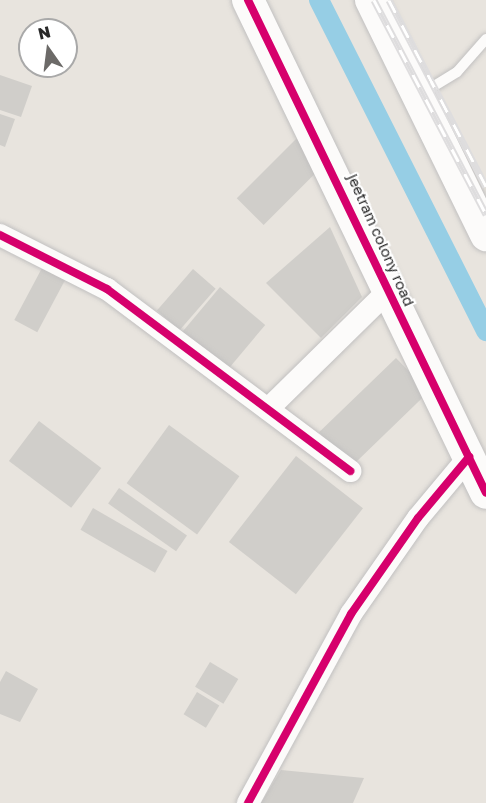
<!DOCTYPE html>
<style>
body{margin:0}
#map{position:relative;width:486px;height:803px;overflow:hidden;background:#e8e4de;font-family:"Golos Text",sans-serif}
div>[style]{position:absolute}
.canal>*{height:20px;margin:-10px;padding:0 10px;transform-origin:10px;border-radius:10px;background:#96cee5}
.building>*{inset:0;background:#d0ceca;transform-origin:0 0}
.roads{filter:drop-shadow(0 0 2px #c1c0c0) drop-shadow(0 0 2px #c1c0c0)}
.lane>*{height:10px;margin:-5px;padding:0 5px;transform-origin:5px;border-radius:5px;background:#fcfbfa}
.street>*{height:22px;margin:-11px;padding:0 11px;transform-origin:11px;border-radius:11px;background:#fcfbfa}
.secondary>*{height:32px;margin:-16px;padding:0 16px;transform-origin:16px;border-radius:16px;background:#fcfbfa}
.rail>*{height:7px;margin-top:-3.5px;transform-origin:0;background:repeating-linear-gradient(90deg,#fff 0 14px,#deddde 0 28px);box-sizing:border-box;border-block:2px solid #deddde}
.cycleway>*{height:8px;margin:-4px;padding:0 4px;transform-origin:4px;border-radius:4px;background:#d6006c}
span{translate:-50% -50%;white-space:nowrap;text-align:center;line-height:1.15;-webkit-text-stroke:4.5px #fff;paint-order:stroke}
.street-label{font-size:15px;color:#292929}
.north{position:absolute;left:18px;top:18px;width:60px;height:60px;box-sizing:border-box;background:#fff;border:2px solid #a9a9a9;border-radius:50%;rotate:346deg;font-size:16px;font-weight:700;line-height:24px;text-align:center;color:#292929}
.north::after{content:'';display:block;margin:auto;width:21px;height:27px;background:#6c6a68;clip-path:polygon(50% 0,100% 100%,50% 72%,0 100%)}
</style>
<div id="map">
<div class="canal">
<i style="left:319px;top:0;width:371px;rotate:63.2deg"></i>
</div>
<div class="building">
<i style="clip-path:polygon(0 75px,32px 86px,21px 117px,0 110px)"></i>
<i style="clip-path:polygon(0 114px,15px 119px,5px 147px,0 145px)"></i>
<i style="left:299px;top:136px;width:38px;height:88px;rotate:45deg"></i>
<i style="clip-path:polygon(330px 227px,362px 297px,321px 338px,266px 283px)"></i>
<i style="left:42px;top:268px;width:26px;height:59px;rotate:28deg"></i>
<i style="left:193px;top:269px;width:30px;height:55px;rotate:41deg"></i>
<i style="left:220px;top:287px;width:59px;height:60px;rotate:40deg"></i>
<i style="left:396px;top:358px;width:47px;height:107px;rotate:46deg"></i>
<i style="left:39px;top:421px;width:78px;height:50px;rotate:37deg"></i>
<i style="left:169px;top:425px;width:87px;height:72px;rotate:36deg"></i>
<i style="left:296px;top:456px;width:85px;height:109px;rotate:38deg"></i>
<i style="left:119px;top:488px;width:83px;height:19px;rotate:35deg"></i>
<i style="left:93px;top:508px;width:86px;height:25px;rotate:30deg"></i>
<i style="left:210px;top:662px;width:33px;height:29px;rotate:31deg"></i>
<i style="clip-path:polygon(6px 671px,38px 689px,20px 722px,0 714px,0 682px)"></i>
<i style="left:197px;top:692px;width:26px;height:26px;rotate:31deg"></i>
<i style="clip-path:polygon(281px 770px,364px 778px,353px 803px,261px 803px)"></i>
</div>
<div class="roads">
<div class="lane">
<i style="left:421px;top:94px;width:42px;rotate:-31.4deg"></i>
<i style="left:457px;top:72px;width:44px;rotate:-48.7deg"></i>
</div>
<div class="street">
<i style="left:0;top:235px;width:120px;rotate:26.8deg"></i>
<i style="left:107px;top:289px;width:304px;rotate:36.8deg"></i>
<i style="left:268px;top:409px;width:168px;rotate:-44.5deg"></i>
<i style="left:248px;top:803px;width:215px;rotate:-61.4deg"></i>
<i style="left:351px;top:614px;width:117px;rotate:-55.1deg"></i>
<i style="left:418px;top:518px;width:80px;rotate:-50.1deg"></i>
</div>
<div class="secondary">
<i style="left:248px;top:0;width:547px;rotate:64.23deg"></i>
<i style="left:371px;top:0;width:262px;rotate:63.9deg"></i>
</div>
</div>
<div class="rail">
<i style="left:374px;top:0;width:242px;rotate:62.4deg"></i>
<i style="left:389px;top:0;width:210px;rotate:62.5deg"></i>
</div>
<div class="cycleway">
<i style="left:248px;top:0;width:547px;rotate:64.23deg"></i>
<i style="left:0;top:235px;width:120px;rotate:26.8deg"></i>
<i style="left:107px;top:289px;width:304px;rotate:36.8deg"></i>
<i style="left:248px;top:803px;width:215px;rotate:-61.4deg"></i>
<i style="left:351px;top:614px;width:117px;rotate:-55.1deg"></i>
<i style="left:418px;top:518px;width:80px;rotate:-50.1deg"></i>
</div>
<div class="street-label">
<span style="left:381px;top:240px;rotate:66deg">jeetram colony road</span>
</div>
<div class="north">N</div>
</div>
